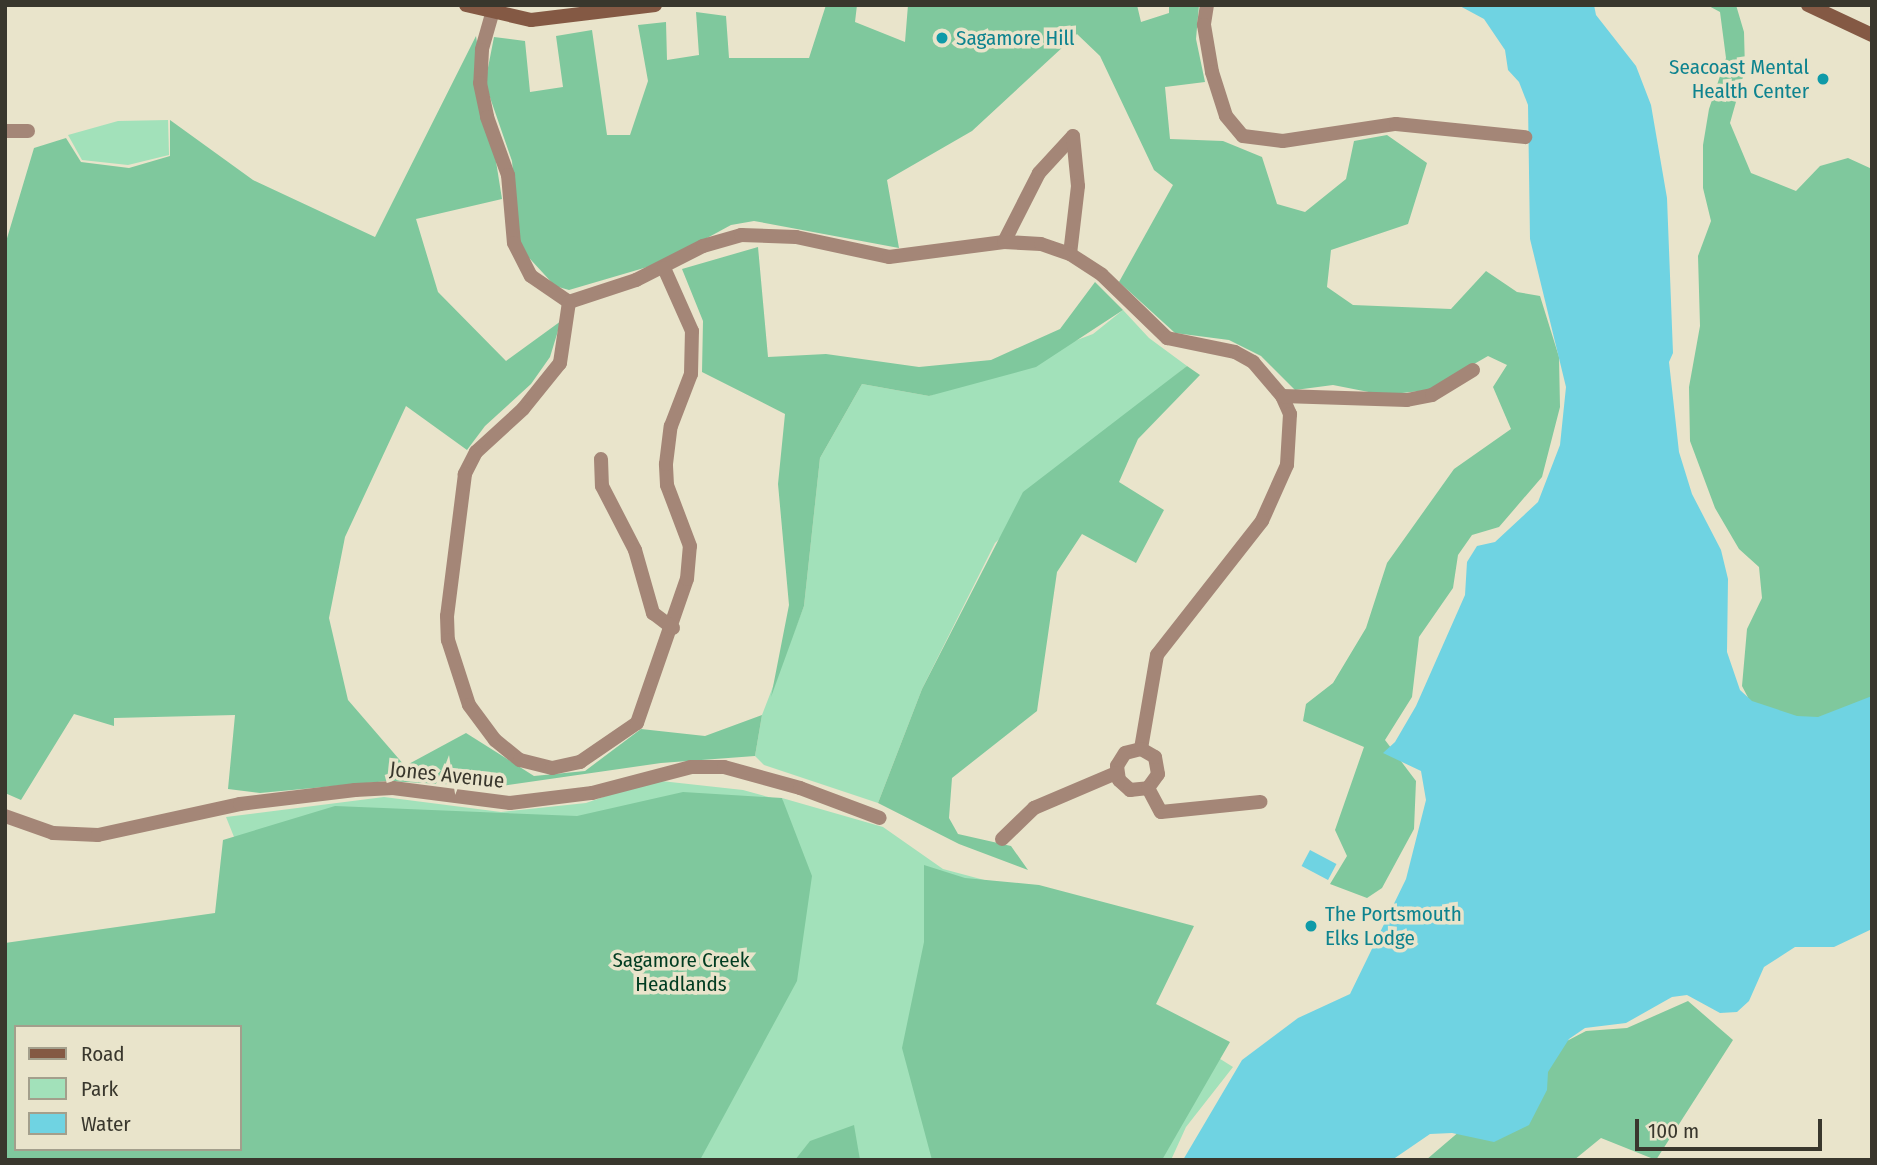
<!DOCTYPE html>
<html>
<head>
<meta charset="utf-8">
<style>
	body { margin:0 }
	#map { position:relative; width:1877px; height:1165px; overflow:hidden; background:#e9e4cb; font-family:"Fira Sans Condensed",sans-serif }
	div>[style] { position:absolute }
	.green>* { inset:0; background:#a2e1ba }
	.forest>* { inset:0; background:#7fc89d }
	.water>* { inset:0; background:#6fd3e2; transform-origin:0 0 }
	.street>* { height:14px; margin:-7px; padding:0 7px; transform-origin:7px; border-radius:7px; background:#a48677 }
	.secondary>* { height:14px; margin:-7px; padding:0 7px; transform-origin:7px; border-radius:7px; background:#845944 }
	.dots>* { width:19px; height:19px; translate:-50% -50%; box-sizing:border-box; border:4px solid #e9e4cb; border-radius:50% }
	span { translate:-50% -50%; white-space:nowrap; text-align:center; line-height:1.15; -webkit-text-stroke:7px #e9e4cb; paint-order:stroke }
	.culture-label { font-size:21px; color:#0d838f }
	.left { translate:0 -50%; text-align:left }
	.right { translate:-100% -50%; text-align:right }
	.street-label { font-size:21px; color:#39372d }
	.park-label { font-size:21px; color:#003c21 }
	.frame { position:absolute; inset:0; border:7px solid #39372d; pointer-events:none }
	.legend { position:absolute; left:14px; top:1025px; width:228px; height:126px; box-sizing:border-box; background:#e9e4cb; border:2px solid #a39f8c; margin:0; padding:9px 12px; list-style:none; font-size:21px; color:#39372d }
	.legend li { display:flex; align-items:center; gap:14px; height:35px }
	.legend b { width:35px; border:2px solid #a39f8c }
	.scale { position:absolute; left:1635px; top:1119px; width:187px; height:32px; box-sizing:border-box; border:4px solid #39372d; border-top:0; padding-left:9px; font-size:21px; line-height:24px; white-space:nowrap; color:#39372d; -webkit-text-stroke:5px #e9e4cb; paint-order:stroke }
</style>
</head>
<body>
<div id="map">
	<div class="green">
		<div style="clip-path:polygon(168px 120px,169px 155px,128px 165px,82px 160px,68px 135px,118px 121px)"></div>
		<div style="clip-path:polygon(1123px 310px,1149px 338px,1187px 366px,1138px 406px,995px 543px,922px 689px,878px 803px,764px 765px,755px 756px,762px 715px,804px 606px,820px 458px,862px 384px,929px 396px,1093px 334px)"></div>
		<div style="clip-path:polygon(652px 780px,743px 790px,783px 801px,782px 798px,883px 827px,943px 869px,1179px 932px,1144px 1011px,1233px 1067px,1186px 1127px,1171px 1160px,124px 1160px,240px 1149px,299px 999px,226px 817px,384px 797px,501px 812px,586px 803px)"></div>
	</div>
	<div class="forest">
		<div style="clip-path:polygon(826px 5px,857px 5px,855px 22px,905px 42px,908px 5px,1137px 5px,1141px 22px,1169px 13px,1169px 5px,1199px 5px,1196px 39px,1205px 82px,1165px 87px,1170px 139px,1223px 141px,1262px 157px,1277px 204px,1305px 212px,1346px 179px,1354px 141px,1387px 135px,1427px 163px,1408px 224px,1331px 250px,1327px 287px,1353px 305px,1451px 309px,1486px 271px,1517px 292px,1540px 296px,1559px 357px,1560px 407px,1542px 477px,1499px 527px,1472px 535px,1458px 555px,1453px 588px,1419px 637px,1412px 697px,1385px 740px,1416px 781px,1414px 829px,1382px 888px,1367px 898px,1330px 884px,1347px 856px,1335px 830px,1364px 747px,1303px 721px,1306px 704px,1333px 683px,1366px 628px,1387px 563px,1454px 469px,1511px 429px,1493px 387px,1507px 365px,1488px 356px,1429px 390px,1384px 395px,1333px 385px,1295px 390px,1261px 356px,1229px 340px,1175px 333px,1119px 282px,1173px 185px,1154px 170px,1100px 56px,1077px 34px,972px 131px,887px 180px,899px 248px,754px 221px,731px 225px,661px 263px,569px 290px,555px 286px,520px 248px,512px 161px,485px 83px,494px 37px,525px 41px,530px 92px,563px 87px,556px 36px,592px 30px,607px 135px,630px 135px,648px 81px,638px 25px,666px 22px,667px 60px,699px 55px,696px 12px,726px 16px,729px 58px,809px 58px)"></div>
		<div style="clip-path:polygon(1707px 5px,1736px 5px,1744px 32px,1745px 70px,1730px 123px,1751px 173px,1796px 191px,1820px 166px,1848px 158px,1872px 169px,1872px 699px,1830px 723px,1755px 711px,1742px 686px,1747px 629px,1762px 598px,1759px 567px,1739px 549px,1715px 508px,1690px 441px,1689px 387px,1700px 326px,1698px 256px,1711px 221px,1703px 188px,1703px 145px,1709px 109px,1726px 58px,1720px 12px)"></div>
		<div style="clip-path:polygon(476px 36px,502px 199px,416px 219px,438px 292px,506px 361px,561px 321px,550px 357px,531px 384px,485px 426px,467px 450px,406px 406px,345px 537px,329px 618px,348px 700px,405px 766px,466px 733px,534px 776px,585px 771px,641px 729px,705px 736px,762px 715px,755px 756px,661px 763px,495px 787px,388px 781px,260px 793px,228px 789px,235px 715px,114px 718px,114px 726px,74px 714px,21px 800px,5px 793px,5px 245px,34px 148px,66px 138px,81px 162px,129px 168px,170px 156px,170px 120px,253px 180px,375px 237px)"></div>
		<div style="clip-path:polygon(758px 247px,768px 357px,826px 354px,919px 367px,991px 360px,1060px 329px,1095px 282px,1123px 310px,1036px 367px,929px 396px,862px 384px,820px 458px,804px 606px,771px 697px,789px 605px,778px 484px,785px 414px,702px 372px,703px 321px,682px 269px)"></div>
		<div style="clip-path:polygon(1187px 366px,1200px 375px,1138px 439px,1119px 482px,1164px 510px,1136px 563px,1082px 534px,1057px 572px,1037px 711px,952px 778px,949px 818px,958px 834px,1011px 846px,1028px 870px,959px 844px,878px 803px,922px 689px,1023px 492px)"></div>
		<div style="clip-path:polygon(evenodd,683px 792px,782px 798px,812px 876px,797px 981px,700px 1160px,5px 1160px,5px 943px,215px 913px,223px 840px,335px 806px,577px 816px,683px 792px,16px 1027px,240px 1027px,240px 1149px,16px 1149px,16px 1027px)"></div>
		<div style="clip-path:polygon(924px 865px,965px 878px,1039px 885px,1194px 926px,1156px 1004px,1230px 1042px,1162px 1160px,932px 1160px,902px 1048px,924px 942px)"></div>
		<div style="clip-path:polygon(1688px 1001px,1733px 1040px,1656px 1160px,1601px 1138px,1574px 1160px,1426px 1160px,1563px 1043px,1586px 1031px,1627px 1028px)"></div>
		<div style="clip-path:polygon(854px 1125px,860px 1160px,795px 1160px,810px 1141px)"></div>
	</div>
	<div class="water">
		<div style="clip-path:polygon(1458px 5px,1594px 5px,1596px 15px,1636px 66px,1651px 105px,1667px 198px,1673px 353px,1669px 362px,1679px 452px,1692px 494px,1721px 550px,1728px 579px,1727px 652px,1740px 690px,1752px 701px,1797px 716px,1818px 717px,1872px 696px,1872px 929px,1834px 947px,1795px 947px,1764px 967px,1749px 1001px,1737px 1012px,1720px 1013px,1687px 995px,1672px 997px,1626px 1023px,1585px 1028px,1569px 1039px,1548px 1072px,1547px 1090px,1529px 1125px,1494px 1142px,1452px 1133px,1430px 1134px,1392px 1160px,1183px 1160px,1242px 1060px,1298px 1018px,1350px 994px,1406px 879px,1426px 800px,1421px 771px,1383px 753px,1395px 742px,1416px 706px,1465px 595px,1467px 562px,1477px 546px,1495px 542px,1538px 502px,1560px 445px,1566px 387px,1530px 239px,1528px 105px,1519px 82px,1508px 70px,1505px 50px,1484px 19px)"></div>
		<div style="left:1310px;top:850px;width:30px;height:18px;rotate:28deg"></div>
	</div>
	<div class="street">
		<div style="left:1207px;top:5px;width:20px;rotate:99deg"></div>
		<div style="left:1204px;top:25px;width:48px;rotate:80.3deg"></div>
		<div style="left:1212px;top:72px;width:46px;rotate:72.3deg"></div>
		<div style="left:1226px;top:116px;width:26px;rotate:50deg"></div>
		<div style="left:1243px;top:136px;width:40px;rotate:7.1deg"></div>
		<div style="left:1283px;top:141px;width:114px;rotate:-8.6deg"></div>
		<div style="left:1396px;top:124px;width:130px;rotate:5.8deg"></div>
		<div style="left:492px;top:14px;width:37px;rotate:106deg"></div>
		<div style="left:482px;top:50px;width:33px;rotate:93deg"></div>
		<div style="left:480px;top:83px;width:35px;rotate:78deg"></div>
		<div style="left:487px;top:117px;width:62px;rotate:70.1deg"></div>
		<div style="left:508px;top:175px;width:68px;rotate:85deg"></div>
		<div style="left:514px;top:243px;width:37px;rotate:63deg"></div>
		<div style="left:531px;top:276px;width:46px;rotate:34.4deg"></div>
		<div style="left:569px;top:302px;width:71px;rotate:-18.2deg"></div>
		<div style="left:636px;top:280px;width:75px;rotate:-26.9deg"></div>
		<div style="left:703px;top:246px;width:40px;rotate:-16deg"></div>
		<div style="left:741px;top:235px;width:55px;rotate:2.1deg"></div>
		<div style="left:796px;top:237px;width:95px;rotate:12.1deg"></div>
		<div style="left:889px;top:257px;width:116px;rotate:-7.4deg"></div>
		<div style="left:1004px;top:242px;width:77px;rotate:-63.1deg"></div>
		<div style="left:1039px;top:173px;width:50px;rotate:-47.4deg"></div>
		<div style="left:1073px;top:136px;width:50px;rotate:84.3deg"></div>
		<div style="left:1078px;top:186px;width:68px;rotate:96.7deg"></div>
		<div style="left:5px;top:131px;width:23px"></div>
		<div style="left:1004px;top:242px;width:37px;rotate:3deg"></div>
		<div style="left:1041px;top:244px;width:31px;rotate:19deg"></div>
		<div style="left:1070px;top:254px;width:38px;rotate:33deg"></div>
		<div style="left:1102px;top:275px;width:91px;rotate:44.1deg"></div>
		<div style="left:1167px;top:338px;width:69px;rotate:11.6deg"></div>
		<div style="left:1235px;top:352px;width:21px;rotate:29deg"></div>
		<div style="left:1253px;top:362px;width:45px;rotate:49.5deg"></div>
		<div style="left:1282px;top:396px;width:20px;rotate:66deg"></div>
		<div style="left:1290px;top:414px;width:51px;rotate:93.4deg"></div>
		<div style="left:1287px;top:465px;width:61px;rotate:114.1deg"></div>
		<div style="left:1262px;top:521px;width:170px;rotate:128.1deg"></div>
		<div style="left:1157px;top:655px;width:95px;rotate:99.7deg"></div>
		<div style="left:1141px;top:749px;width:16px;rotate:166deg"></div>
		<div style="left:1125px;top:753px;width:15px;rotate:122deg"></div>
		<div style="left:1117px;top:766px;width:14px;rotate:82deg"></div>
		<div style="left:1119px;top:780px;width:15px;rotate:42deg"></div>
		<div style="left:1130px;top:790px;width:18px;rotate:-6deg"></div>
		<div style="left:1148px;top:788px;width:17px;rotate:-54deg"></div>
		<div style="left:1158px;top:774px;width:17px;rotate:-100deg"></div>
		<div style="left:1155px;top:757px;width:16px;rotate:-150deg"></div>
		<div style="left:569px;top:302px;width:62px;rotate:98.4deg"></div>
		<div style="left:560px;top:363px;width:59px;rotate:128.8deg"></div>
		<div style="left:523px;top:409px;width:64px;rotate:137.5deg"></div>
		<div style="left:476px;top:452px;width:25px;rotate:117deg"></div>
		<div style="left:465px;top:474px;width:143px;rotate:97.2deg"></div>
		<div style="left:447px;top:616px;width:24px;rotate:88deg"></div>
		<div style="left:448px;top:640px;width:68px;rotate:72.1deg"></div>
		<div style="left:469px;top:705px;width:44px;rotate:53.4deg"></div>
		<div style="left:495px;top:740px;width:32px;rotate:39deg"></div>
		<div style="left:520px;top:760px;width:33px;rotate:14deg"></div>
		<div style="left:552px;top:768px;width:29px;rotate:-12deg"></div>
		<div style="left:580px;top:762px;width:69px;rotate:-34.4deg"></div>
		<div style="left:637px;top:723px;width:152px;rotate:-70.9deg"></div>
		<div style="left:687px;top:579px;width:33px;rotate:-85deg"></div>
		<div style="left:690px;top:546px;width:65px;rotate:-110.7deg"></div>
		<div style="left:667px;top:485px;width:21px;rotate:-93deg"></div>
		<div style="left:666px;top:464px;width:38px;rotate:-83deg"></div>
		<div style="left:671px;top:426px;width:56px;rotate:-69deg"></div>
		<div style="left:691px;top:374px;width:43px;rotate:-88.7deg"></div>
		<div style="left:692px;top:331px;width:69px;rotate:-114deg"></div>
		<div style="left:1282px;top:396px;width:125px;rotate:1.8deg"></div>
		<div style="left:1407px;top:400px;width:25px;rotate:-11deg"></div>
		<div style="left:1432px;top:395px;width:48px;rotate:-31.4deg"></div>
		<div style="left:601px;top:459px;width:27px;rotate:88deg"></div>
		<div style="left:602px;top:486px;width:72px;rotate:62.7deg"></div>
		<div style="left:635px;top:550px;width:66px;rotate:74.1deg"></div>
		<div style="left:653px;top:613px;width:25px;rotate:37deg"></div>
		<div style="left:1148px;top:788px;width:27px;rotate:62deg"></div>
		<div style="left:1161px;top:812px;width:100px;rotate:-5.8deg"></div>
		<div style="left:5px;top:816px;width:51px;rotate:19.5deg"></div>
		<div style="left:53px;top:833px;width:45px;rotate:2.5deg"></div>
		<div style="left:98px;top:835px;width:145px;rotate:-12.3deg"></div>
		<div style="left:240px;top:804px;width:116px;rotate:-6.9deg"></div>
		<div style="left:355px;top:790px;width:38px;rotate:-3deg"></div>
		<div style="left:393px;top:788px;width:118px;rotate:7.3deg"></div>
		<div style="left:510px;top:803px;width:83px;rotate:-7deg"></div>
		<div style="left:592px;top:793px;width:102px;rotate:-14.7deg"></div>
		<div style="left:691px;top:767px;width:33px"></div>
		<div style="left:724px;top:767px;width:79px;rotate:15.4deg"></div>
		<div style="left:800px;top:788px;width:85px;rotate:20.6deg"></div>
		<div style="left:1002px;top:839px;width:45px;rotate:-44.1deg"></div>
		<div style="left:1034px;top:808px;width:89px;rotate:-23.1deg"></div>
	</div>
	<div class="secondary">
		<div style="left:466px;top:5px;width:67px;rotate:13deg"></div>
		<div style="left:531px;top:20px;width:125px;rotate:-6.9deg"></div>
		<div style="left:1808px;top:5px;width:71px;rotate:25.1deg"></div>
	</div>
	<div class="dots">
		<div style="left:942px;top:38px;background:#0f9aa8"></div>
		<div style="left:1823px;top:79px;background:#0f9aa8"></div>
		<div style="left:1311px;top:926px;background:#0f9aa8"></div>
	</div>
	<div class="culture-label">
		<span class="left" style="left:956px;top:38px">Sagamore Hill</span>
		<span class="right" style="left:1809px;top:79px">Seacoast Mental<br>Health Center</span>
		<span class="left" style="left:1325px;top:926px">The Portsmouth<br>Elks Lodge</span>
	</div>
	<div class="street-label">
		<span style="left:447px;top:775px;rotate:6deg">Jones Avenue</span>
	</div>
	<div class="park-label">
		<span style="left:681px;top:972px">Sagamore Creek<br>Headlands</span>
	</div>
	<div class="frame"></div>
	<ul class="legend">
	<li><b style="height:9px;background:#845944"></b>Road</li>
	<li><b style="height:19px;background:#a2e1ba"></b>Park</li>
	<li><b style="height:19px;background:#6fd3e2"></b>Water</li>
	</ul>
	<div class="scale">100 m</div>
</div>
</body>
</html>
